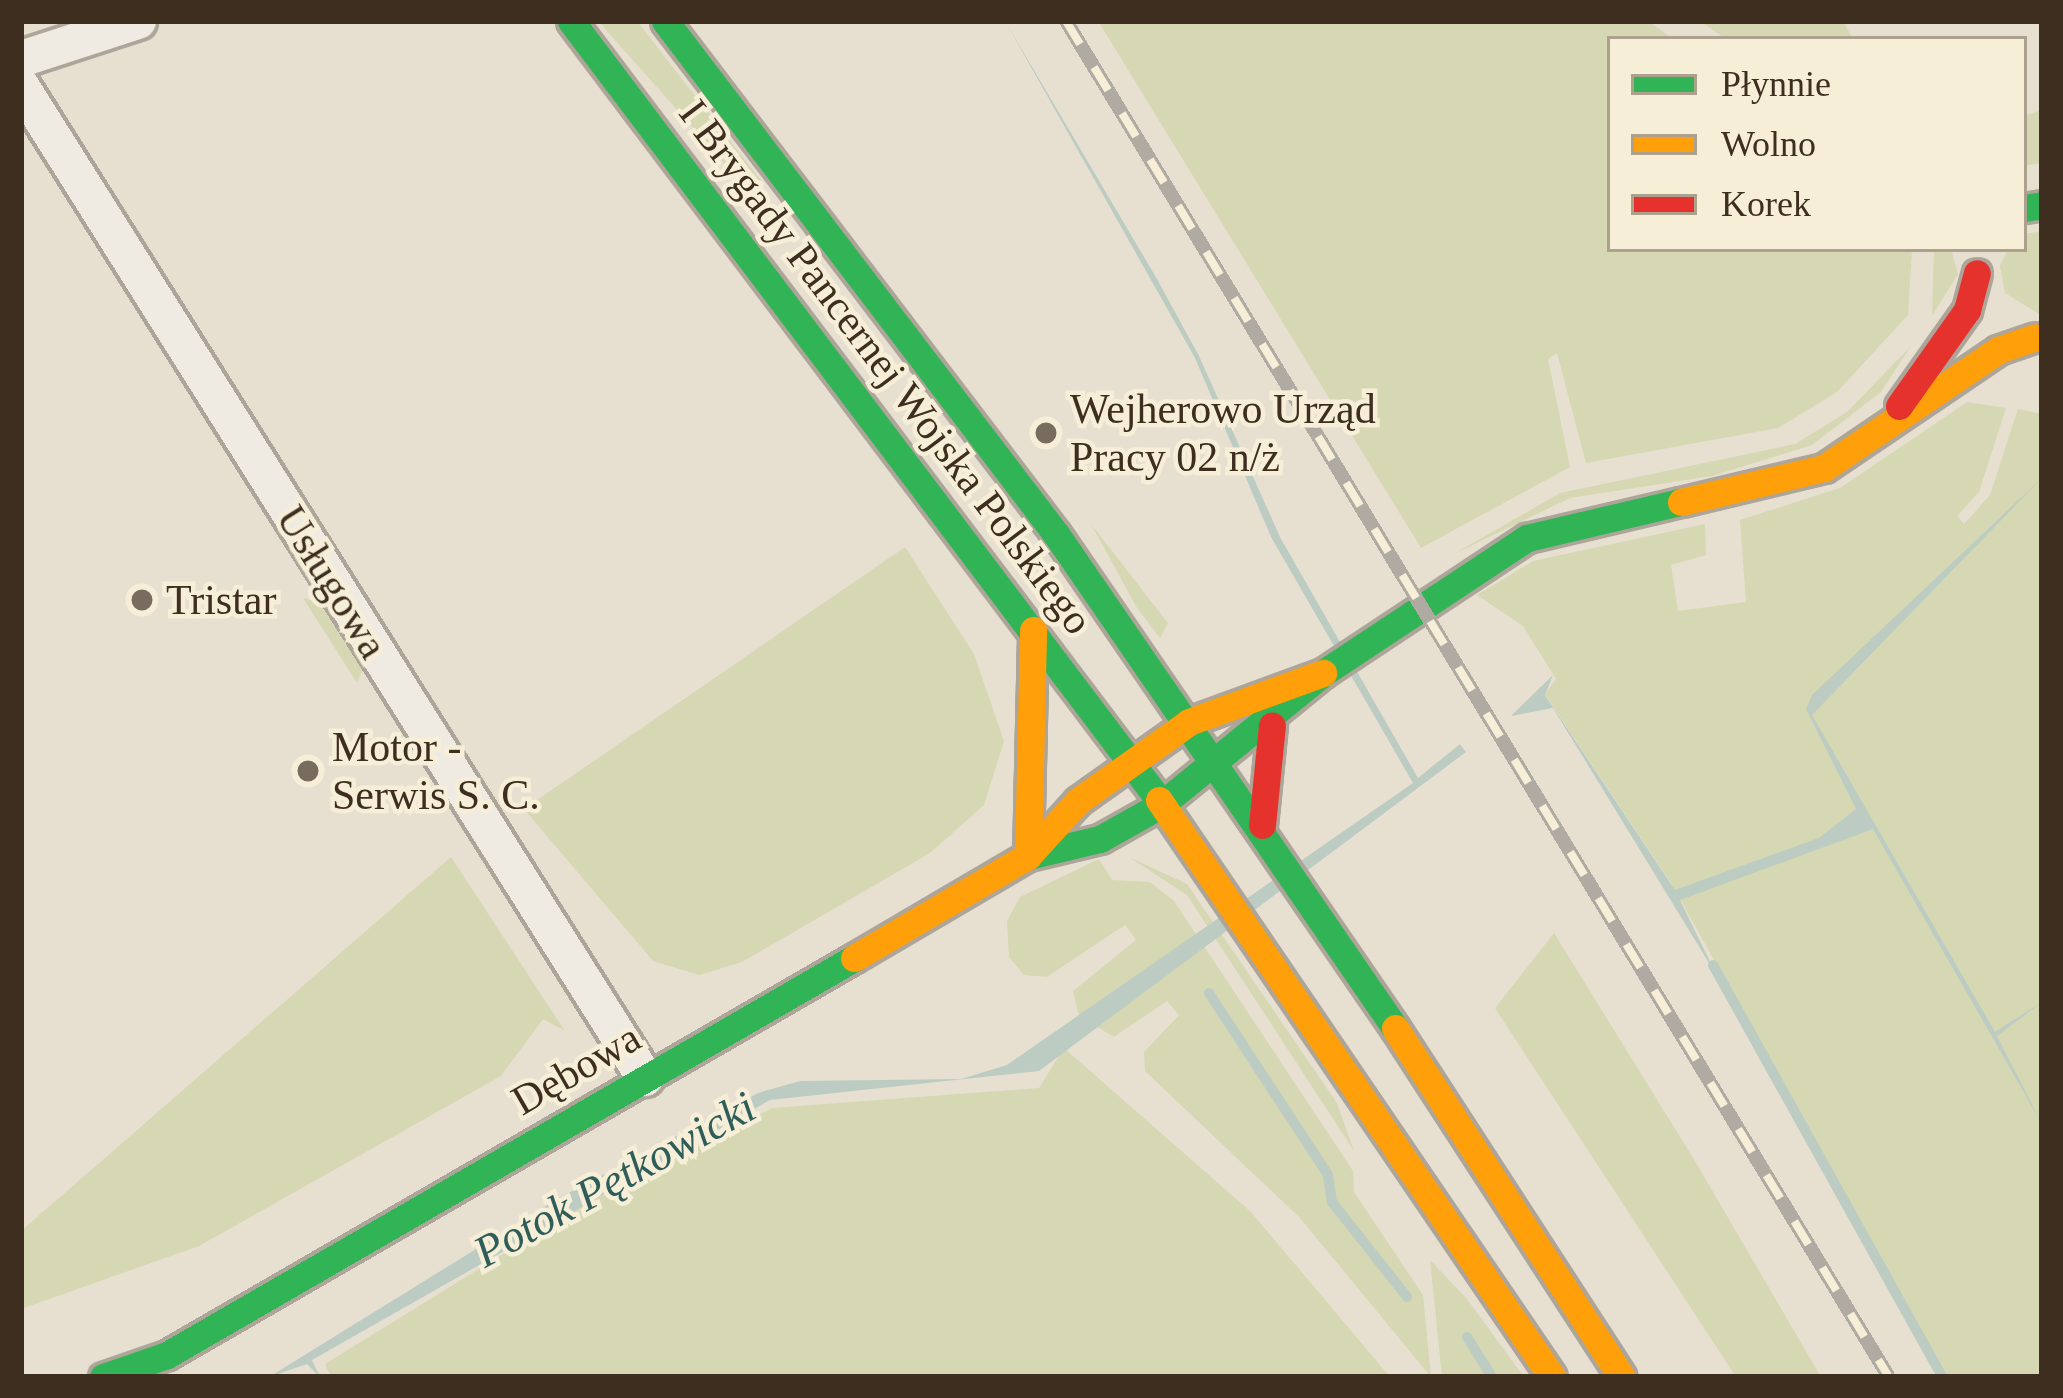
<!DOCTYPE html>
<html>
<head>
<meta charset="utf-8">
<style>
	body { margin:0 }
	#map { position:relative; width:2063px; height:1398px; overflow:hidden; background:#e7e0d1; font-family:Georgia,serif }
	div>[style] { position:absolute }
	.green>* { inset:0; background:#d6d7b3 }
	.water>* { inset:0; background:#bcccc2 }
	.stream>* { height:10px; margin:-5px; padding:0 5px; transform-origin:5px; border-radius:5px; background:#bcccc2 }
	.roads { filter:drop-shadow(3px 0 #ada599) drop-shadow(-3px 0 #ada599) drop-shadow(0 3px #ada599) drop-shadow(0 -3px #ada599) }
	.street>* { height:36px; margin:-18px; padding:0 18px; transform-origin:18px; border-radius:18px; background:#efebe3 }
	.fast>* { height:27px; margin:-13.5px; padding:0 13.5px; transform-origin:13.5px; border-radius:13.5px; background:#30b455 }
	.slow>* { height:27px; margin:-13.5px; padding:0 13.5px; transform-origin:13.5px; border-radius:13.5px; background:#ff9f0a }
	.jam>* { height:27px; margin:-13.5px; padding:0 13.5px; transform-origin:13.5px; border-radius:13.5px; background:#e5322d }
	.rail>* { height:14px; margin-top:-7px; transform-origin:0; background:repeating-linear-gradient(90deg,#f7eed8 0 27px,#afaaa2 0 54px); box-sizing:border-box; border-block:3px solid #afaaa2 }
	.dots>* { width:33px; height:33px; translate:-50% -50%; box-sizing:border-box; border:6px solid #f7eed8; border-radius:50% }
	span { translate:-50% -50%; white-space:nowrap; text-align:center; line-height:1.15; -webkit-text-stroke:9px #f7eed8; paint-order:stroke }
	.street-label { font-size:42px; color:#3d2e20 }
	.poi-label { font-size:42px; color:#3d2e20 }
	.left { translate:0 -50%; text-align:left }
	.water-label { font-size:45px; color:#2f5d5a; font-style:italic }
	.frame { position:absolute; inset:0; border:24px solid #3d2e20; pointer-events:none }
	.legend { position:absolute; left:1607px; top:36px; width:420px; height:216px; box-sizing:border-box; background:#f7eed8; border:3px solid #ada18e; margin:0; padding:15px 21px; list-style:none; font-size:36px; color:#3d2e20 }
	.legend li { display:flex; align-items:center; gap:24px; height:60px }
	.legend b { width:60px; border:3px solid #ada18e }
</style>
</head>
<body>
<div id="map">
	<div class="green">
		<div style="clip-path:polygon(598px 21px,637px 21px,762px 182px,750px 192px)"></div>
		<div style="clip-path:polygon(1098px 21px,1648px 21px,1673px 39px,1610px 39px,1610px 249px,1912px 249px,1908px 315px,1837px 392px,1778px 428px,1586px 463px,1557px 353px,1548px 359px,1570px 467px,1421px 548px)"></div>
		<div style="clip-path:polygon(1700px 21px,1843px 21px,1853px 39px,1726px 39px)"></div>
		<div style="clip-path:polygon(2042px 110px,2042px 163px,2024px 166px,2024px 116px)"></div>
		<div style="clip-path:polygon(2042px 231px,2042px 314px,2039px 314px,2005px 293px,2000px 266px,2008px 249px,2024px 249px,2024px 234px)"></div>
		<div style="clip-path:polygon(1934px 249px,1951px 249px,1958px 274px,1932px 316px)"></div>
		<div style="clip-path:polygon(1911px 346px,1881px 392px,1812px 445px,1712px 476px,1570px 498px,1452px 555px,1560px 493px,1795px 444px,1847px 412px)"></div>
		<div style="clip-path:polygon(1967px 402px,2006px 408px,1979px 492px,1957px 516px,1964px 524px,1990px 495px,2018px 409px,2042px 414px,2042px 1377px,1947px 1377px,1671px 883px,1545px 694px,1556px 679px,1523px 626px,1477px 595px,1533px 561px,1705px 524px,1706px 555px,1671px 565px,1678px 611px,1746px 602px,1740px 520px,1840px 488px)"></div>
		<div style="clip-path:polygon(1091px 524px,1168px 623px,1160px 638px,1137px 608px)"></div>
		<div style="clip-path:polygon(905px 547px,974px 654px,1004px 741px,984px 805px,930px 853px,742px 962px,699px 975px,653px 961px,524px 809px)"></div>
		<div style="clip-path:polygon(303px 598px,326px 604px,364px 665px,357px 683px)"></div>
		<div style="clip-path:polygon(451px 857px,565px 1031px,543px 1019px,501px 1076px,199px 1246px,21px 1309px,21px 1231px)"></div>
		<div style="clip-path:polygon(1129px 857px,1187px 884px,1337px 1103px,1354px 1151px,1187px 895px)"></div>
		<div style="clip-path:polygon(1099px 859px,1112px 880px,1150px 882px,1174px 901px,1353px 1171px,1354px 1192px,1423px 1295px,1431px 1377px,1300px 1218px,1145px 1071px,1144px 1052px,1179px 1015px,1167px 1001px,1114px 1037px,1079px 1016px,1073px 991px,1136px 940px,1125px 925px,1047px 977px,1024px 975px,1009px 957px,1007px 921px,1020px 897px)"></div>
		<div style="clip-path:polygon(1554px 933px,1695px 1161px,1821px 1377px,1736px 1377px,1495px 1008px)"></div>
		<div style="clip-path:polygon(1064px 1048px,1251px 1212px,1390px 1377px,331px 1377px,325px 1364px,571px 1212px,772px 1108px,1039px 1088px)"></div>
		<div style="clip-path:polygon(1430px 1260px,1467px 1299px,1524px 1377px,1442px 1377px)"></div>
	</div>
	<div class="water">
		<div style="clip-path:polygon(1005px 21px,1157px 279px,1199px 356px,1281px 539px,1418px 778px,1460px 744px,1466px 752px,1039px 1071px,770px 1100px,312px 1360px,320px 1377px,307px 1364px,269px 1377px,557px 1199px,758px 1093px,800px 1081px,961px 1079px,1007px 1065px,1413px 783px,1271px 537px,1195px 358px)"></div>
		<div style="clip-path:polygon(2042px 478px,1812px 715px,1995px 1032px,2042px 1002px,1997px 1036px,2042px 1124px,1873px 829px,1680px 900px,1717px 976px,1553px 708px,1511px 716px,1553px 675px,1545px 695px,1675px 890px,1819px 838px,1856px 809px,1806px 709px,1812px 695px)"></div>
	</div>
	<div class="stream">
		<div style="left:1713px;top:965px;width:471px;rotate:60.9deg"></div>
		<div style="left:1209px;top:993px;width:217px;rotate:56.8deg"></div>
		<div style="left:1328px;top:1175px;width:27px;rotate:82deg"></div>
		<div style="left:1332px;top:1202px;width:121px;rotate:51.7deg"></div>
		<div style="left:1467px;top:1337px;width:47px;rotate:58deg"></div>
	</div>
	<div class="roads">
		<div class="street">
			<div style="left:21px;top:59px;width:123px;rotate:-18deg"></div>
			<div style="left:21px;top:86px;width:1172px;rotate:57.83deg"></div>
		</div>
		<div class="fast">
			<div style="left:571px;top:21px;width:976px;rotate:52.95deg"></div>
			<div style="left:665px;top:21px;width:645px;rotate:52.69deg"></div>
			<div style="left:1056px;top:534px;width:599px;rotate:55.54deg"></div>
			<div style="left:2024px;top:208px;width:18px;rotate:-9deg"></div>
			<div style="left:1028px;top:856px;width:74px;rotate:-13.3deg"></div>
			<div style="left:1100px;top:839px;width:71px;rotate:-29.4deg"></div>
			<div style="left:1162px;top:804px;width:208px;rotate:-39.1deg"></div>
			<div style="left:1323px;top:673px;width:245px;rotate:-33.5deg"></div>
			<div style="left:1527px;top:538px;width:158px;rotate:-13.2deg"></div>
			<div style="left:103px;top:1377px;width:68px;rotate:-19deg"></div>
			<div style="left:167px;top:1355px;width:793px;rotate:-30.02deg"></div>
		</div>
		<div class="slow">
			<div style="left:1681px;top:502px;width:147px;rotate:-13.4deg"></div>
			<div style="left:1824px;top:468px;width:210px;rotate:-34.1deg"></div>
			<div style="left:1998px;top:350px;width:39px;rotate:-19deg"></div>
			<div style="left:1159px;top:800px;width:698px;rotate:55.74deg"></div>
			<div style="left:1028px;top:856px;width:226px;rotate:-88.7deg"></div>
			<div style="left:854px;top:958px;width:202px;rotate:-30.4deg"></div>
			<div style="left:1028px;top:856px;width:74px;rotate:-47.7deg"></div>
			<div style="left:1078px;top:801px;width:136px;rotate:-35.4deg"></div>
			<div style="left:1189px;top:722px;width:143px;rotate:-20.1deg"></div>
			<div style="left:1395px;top:1028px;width:416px;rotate:57deg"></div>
		</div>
		<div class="jam">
			<div style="left:1899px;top:406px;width:118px;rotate:-54.7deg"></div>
			<div style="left:1967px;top:310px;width:38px;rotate:-75deg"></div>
			<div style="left:1262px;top:825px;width:100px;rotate:-84.3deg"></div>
		</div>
	</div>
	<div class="rail">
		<div style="left:1066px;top:21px;width:1586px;rotate:58.75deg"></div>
	</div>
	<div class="dots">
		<div style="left:1046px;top:433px;background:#786c5e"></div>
		<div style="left:142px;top:600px;background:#786c5e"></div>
		<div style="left:308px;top:771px;background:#786c5e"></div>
	</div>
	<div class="street-label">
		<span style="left:886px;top:367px;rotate:53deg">I Brygady Pancernej Wojska Polskiego</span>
		<span style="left:332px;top:582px;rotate:58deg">Usługowa</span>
		<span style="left:576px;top:1069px;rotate:-30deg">Dębowa</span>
	</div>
	<div class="poi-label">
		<span class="left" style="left:1070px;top:433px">Wejherowo Urząd<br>Pracy 02 n/ż</span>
		<span class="left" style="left:166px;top:600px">Tristar</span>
		<span class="left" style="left:332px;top:771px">Motor -<br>Serwis S. C.</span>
	</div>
	<div class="water-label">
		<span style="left:615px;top:1180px;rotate:-29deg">Potok Pętkowicki</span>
	</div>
	<div class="frame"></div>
	<ul class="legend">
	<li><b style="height:15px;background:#30b455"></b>Płynnie</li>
	<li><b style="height:15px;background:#ff9f0a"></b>Wolno</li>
	<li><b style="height:15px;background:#e5322d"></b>Korek</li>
	</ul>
</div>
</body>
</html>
